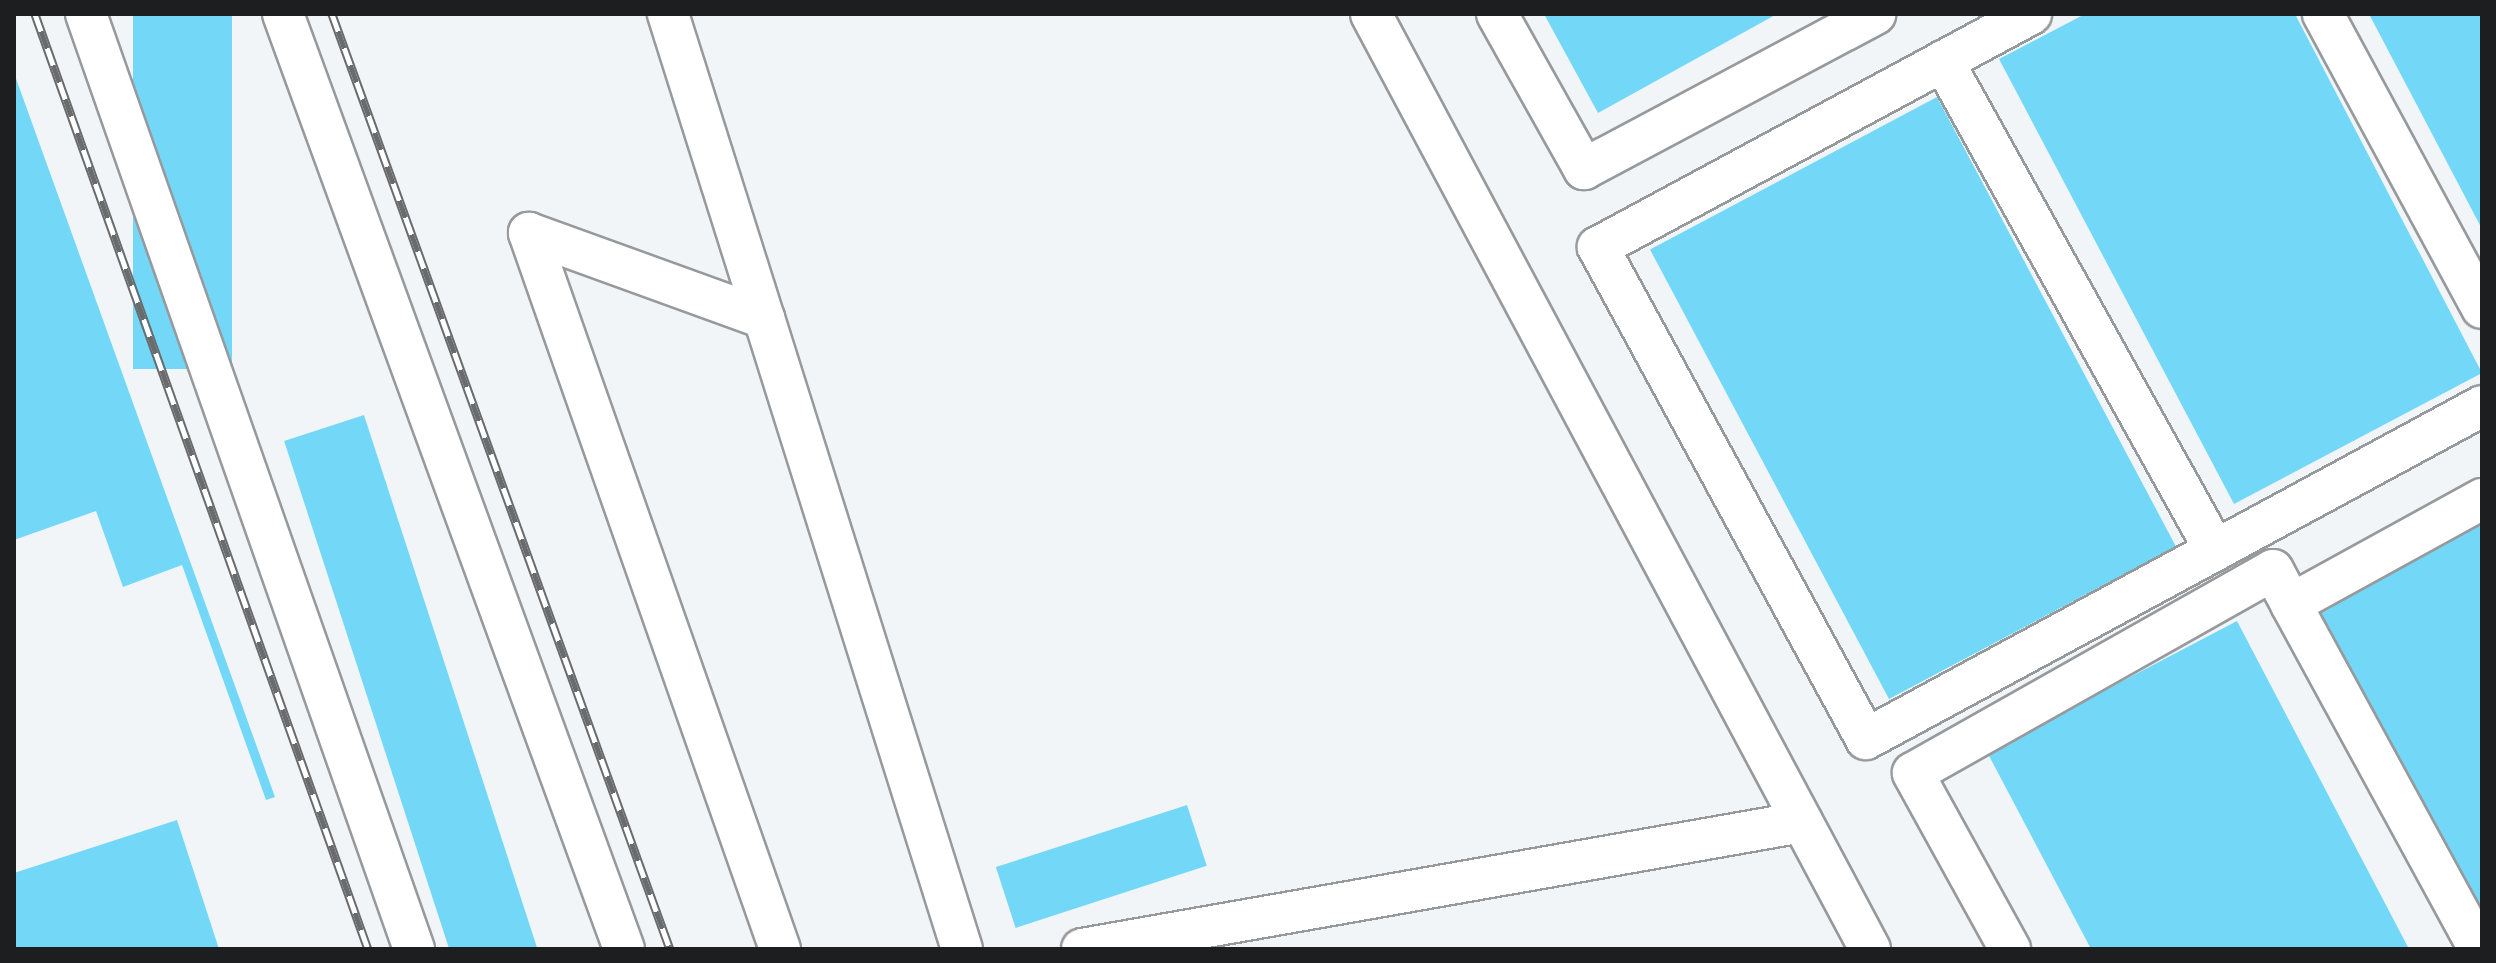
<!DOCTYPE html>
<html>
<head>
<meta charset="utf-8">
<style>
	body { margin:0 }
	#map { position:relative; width:2496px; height:963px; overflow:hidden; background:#f2f5f8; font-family:Signika,sans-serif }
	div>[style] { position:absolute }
	.building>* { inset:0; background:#73d8f7; transform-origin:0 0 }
	.roads { filter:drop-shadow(2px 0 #979a9d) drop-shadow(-2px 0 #979a9d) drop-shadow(0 2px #979a9d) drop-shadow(0 -2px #979a9d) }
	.minor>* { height:40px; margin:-20px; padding:0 20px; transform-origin:20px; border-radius:20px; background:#fff }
	.rail>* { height:9px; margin-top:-4.5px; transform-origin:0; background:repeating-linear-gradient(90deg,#fff 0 18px,#696b6d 0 36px); box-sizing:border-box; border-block:2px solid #696b6d }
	span { translate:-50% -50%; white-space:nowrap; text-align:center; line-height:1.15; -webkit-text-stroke:8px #fff; paint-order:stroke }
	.frame { position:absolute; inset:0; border:16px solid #1d1e1f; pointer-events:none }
</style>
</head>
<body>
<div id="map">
	<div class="building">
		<div style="left:133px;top:14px;width:99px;height:355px"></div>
		<div style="clip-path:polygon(1544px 14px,1777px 14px,1598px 113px)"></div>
		<div style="clip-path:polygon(2085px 14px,2295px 14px,2482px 373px,2234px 504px,1999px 59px)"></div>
		<div style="clip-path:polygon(2369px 14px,2482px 14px,2482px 229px)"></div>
		<div style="clip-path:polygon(14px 73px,275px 797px,266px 800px,182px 565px,123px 587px,96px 511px,14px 540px)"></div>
		<div style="left:1937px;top:97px;width:509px;height:325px;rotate:62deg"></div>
		<div style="left:364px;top:415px;width:563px;height:84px;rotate:72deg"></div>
		<div style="clip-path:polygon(2482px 521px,2482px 930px,2313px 610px)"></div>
		<div style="clip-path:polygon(2237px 621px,2409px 949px,2091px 949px,1987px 752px)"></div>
		<div style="left:1187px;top:805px;width:64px;height:201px;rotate:72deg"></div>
		<div style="clip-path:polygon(177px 820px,219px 949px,14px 949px,14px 873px)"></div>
	</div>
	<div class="roads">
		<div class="minor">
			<div style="left:86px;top:14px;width:991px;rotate:70.67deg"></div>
			<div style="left:283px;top:14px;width:995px;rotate:69.96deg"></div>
			<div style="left:668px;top:14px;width:319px;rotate:72.5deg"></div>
			<div style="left:1371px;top:14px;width:1060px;rotate:61.91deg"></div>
			<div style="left:1497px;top:14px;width:178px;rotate:60.7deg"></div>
			<div style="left:1584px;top:169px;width:330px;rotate:-28deg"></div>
			<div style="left:2031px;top:14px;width:492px;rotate:151.7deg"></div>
			<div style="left:1598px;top:247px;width:560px;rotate:61.42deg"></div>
			<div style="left:1866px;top:739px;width:700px;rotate:-28.39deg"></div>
			<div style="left:2323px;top:14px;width:334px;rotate:61.6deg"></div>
			<div style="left:1943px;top:61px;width:560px;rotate:60.92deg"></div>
			<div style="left:780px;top:949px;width:759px;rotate:-109.32deg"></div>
			<div style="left:529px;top:233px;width:250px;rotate:19.9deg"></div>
			<div style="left:764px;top:318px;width:661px;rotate:72.58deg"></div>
			<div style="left:1082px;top:949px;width:731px;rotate:-10deg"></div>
			<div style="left:2010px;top:949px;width:201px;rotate:-118.9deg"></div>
			<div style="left:1913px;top:773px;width:413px;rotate:-29.4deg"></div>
			<div style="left:2273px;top:570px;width:38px;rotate:62deg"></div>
			<div style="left:2479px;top:949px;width:393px;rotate:-118.6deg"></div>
			<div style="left:2291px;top:604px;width:218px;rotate:-28.8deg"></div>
		</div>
	</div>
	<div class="rail">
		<div style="left:35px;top:14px;width:993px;rotate:70.4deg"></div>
		<div style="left:332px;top:14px;width:994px;rotate:70.13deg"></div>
	</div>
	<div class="frame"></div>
</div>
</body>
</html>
